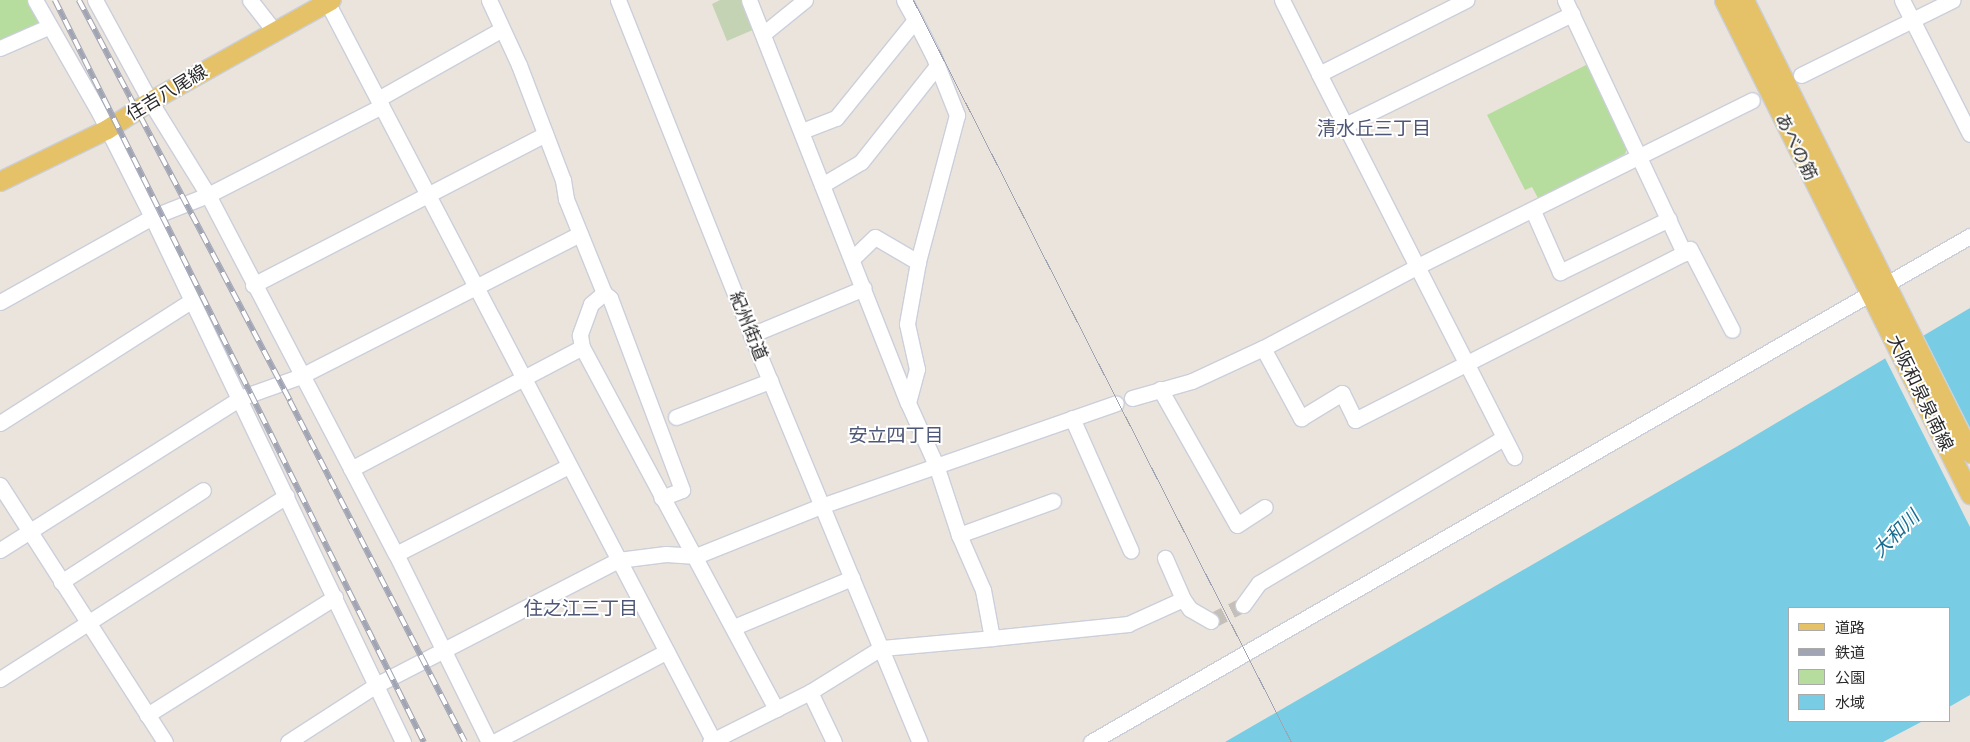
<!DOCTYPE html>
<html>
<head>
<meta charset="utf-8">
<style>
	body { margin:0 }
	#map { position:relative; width:1970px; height:742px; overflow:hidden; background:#ebe4dd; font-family:"DM Sans","Noto Sans JP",sans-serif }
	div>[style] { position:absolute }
	.green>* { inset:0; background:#b6dd9d }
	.cemetery>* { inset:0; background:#c5d3b5 }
	.water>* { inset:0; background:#78cde5 }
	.pier>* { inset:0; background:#ebe4dd }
	.minor-tunnel>* { height:15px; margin-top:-7.5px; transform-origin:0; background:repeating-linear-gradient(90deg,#c4bfb9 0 15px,transparent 0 23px) }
	.roads { filter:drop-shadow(1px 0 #cbcfda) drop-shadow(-1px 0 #cbcfda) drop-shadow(0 1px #cbcfda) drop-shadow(0 -1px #cbcfda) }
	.minor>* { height:15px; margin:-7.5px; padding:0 7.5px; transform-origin:7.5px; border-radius:7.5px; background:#fff }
	.major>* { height:19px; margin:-9.5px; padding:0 9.5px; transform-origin:9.5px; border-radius:9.5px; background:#e5c267 }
	.tram>* { height:1px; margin:-0.5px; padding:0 0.5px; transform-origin:0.5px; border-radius:0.5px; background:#a0a4b3 }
	.rail>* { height:5.5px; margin-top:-2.75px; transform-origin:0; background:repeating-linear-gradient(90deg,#fff 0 11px,#a0a4b3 0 22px); box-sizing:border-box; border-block:1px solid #a0a4b3 }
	span { translate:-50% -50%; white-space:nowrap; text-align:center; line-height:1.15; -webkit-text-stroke:4px #fff; paint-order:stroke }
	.street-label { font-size:18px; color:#2a2a2a }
	.neighbourhood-label { font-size:19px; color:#4e5777 }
	.water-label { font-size:19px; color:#186c90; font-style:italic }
	.legend { position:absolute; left:1788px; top:607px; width:162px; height:115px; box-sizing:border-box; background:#fff; border:1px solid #aaa; margin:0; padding:6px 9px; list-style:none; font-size:15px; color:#2a2a2a }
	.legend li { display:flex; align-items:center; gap:10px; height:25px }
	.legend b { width:25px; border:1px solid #aaa }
</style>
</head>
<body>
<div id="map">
	<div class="green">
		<div style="clip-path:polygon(0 0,29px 0,42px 26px,0 42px)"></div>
		<div style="clip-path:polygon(1590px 63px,1630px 141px,1625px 154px,1538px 198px,1532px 187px,1525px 190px,1487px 115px)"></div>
	</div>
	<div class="cemetery">
		<div style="clip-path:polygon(720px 0,744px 0,755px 29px,727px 41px,712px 4px)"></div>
	</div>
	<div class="water">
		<div style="clip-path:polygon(1970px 308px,1970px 695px,1949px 707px,1949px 608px,1789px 608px,1789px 721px,1923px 721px,1883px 742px,1225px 742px,1736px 447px)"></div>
	</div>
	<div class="pier">
		<div style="clip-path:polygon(1922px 333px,1970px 428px,1970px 527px,1884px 356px)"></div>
	</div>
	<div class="minor-tunnel">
		<div style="left:1211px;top:621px;width:36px;rotate:-27deg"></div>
	</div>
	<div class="roads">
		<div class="minor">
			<div style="left:35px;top:0;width:131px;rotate:60.3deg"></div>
			<div style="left:100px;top:114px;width:115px;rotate:63.2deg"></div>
			<div style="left:152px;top:217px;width:582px;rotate:64.45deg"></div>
			<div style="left:95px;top:0;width:115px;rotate:61.4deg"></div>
			<div style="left:150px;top:101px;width:110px;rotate:58.3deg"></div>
			<div style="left:208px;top:195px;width:405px;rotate:62.4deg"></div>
			<div style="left:396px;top:554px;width:210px;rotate:63.7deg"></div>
			<div style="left:250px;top:0;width:39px;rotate:52deg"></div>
			<div style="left:326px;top:0;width:837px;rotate:62.39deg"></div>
			<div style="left:489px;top:0;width:72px;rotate:65.2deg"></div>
			<div style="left:519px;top:65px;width:123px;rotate:69.1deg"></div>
			<div style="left:563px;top:180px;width:19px;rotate:81deg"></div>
			<div style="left:566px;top:199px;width:101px;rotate:68deg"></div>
			<div style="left:604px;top:293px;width:17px;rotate:140deg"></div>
			<div style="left:591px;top:304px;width:33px;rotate:110deg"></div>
			<div style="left:580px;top:335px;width:12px;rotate:81deg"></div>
			<div style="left:582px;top:347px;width:411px;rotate:61.8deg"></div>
			<div style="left:618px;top:0;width:360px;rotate:68.3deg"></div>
			<div style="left:751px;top:335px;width:441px;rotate:67.5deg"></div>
			<div style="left:749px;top:0;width:433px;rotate:68.5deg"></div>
			<div style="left:908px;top:403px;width:68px;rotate:65.7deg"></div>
			<div style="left:936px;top:465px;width:74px;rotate:71.8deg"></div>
			<div style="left:959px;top:535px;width:60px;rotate:66.4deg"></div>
			<div style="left:983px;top:590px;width:49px;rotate:79.4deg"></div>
			<div style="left:992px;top:638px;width:137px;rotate:-5.9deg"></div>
			<div style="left:1128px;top:624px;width:60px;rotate:-24.4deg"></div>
			<div style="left:1183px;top:599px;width:45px;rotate:-113.7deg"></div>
			<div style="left:904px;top:0;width:23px;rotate:61deg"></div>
			<div style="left:1282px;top:0;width:83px;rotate:63.4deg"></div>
			<div style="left:1319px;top:74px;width:165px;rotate:-26.7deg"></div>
			<div style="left:1565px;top:0;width:280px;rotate:64.8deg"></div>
			<div style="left:1684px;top:253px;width:7px;rotate:-34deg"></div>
			<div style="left:1690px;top:249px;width:91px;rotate:62.6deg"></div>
			<div style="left:1902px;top:0;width:150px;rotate:63.1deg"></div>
			<div style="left:763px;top:34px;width:54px;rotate:-39deg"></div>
			<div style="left:0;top:48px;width:52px;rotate:-23.6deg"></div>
			<div style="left:1319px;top:74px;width:430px;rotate:63deg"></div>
			<div style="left:1801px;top:75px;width:169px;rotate:-26.3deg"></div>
			<div style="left:378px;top:99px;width:142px;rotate:-29.4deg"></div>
			<div style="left:1345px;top:125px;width:253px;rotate:-26.1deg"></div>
			<div style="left:802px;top:131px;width:36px;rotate:-21deg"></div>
			<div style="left:836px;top:118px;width:126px;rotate:-51.1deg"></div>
			<div style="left:915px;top:20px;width:39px;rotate:63deg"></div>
			<div style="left:933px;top:55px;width:65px;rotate:68.2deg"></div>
			<div style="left:957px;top:115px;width:152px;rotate:104.9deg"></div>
			<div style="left:918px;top:262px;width:63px;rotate:100.1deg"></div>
			<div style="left:907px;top:324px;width:46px;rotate:77.5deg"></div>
			<div style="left:917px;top:369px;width:35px;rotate:105deg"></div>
			<div style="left:822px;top:185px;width:45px;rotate:-30.5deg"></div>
			<div style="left:861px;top:162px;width:121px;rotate:-51.7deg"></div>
			<div style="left:1533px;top:211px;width:67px;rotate:66.1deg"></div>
			<div style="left:1560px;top:272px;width:121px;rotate:-25.9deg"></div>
			<div style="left:853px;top:258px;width:30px;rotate:-44deg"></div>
			<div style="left:875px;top:237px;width:50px;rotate:30.2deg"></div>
			<div style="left:253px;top:285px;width:329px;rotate:-27.3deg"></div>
			<div style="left:604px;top:293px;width:8px;rotate:40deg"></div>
			<div style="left:610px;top:298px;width:205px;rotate:69.4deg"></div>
			<div style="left:682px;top:490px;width:22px;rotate:159deg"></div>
			<div style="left:0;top:302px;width:174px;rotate:-29.2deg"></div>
			<div style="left:152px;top:217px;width:60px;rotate:-21.4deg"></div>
			<div style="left:208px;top:195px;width:195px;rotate:-27.1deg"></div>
			<div style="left:751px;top:335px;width:122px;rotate:-22.6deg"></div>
			<div style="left:1263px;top:348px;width:80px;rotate:61.5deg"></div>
			<div style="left:1301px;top:418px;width:48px;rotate:-31.4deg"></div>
			<div style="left:1342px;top:393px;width:30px;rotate:64deg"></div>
			<div style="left:1355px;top:420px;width:369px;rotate:-26.9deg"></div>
			<div style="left:1160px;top:389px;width:156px;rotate:60.5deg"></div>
			<div style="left:1237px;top:525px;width:33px;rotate:-33deg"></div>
			<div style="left:1132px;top:398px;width:62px;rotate:-15.8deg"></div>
			<div style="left:1192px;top:381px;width:78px;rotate:-24.9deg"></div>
			<div style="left:1263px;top:348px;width:173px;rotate:-27.9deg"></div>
			<div style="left:1416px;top:267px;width:375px;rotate:-26.4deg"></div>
			<div style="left:676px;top:417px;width:101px;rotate:-21deg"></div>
			<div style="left:1072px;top:418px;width:145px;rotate:66.1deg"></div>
			<div style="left:0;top:423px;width:227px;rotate:-32.6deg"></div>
			<div style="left:351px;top:469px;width:261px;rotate:-27.8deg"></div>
			<div style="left:0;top:485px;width:305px;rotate:57.3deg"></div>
			<div style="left:959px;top:535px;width:100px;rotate:-19.9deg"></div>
			<div style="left:0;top:550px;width:284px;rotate:-32.3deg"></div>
			<div style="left:240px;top:398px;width:65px;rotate:-19.8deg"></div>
			<div style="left:301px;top:376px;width:313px;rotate:-27deg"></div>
			<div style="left:396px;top:554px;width:194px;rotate:-27deg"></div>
			<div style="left:61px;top:582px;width:169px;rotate:-32.9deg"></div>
			<div style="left:1183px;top:599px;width:12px;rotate:55deg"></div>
			<div style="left:1190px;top:609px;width:24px;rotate:30deg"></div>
			<div style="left:1243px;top:605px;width:27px;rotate:-54deg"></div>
			<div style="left:1259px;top:583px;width:284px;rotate:-30.7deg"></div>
			<div style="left:734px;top:627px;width:128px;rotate:-22.6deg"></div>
			<div style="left:0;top:679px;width:340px;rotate:-32.6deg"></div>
			<div style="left:810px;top:692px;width:55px;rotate:64.4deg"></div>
			<div style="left:147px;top:715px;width:222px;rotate:-32.1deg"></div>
			<div style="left:288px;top:742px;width:105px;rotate:-32.9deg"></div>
			<div style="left:376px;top:685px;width:272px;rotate:-27.3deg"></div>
			<div style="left:618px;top:560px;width:48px;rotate:-7.1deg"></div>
			<div style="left:666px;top:554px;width:30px;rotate:4deg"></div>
			<div style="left:696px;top:556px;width:135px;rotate:-21.8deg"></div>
			<div style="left:821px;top:506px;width:312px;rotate:-19.2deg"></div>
			<div style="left:494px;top:742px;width:195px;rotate:-27.7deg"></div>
			<div style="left:710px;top:742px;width:112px;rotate:-26.6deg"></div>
			<div style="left:810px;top:692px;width:84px;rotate:-31.8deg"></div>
			<div style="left:881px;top:648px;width:111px;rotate:-5.1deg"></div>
			<div style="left:1091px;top:742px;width:1014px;rotate:-29.93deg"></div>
		</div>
		<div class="major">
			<div style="left:1724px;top:0;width:552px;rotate:63.53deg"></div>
			<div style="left:1744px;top:0;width:506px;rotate:63.49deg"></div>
			<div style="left:0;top:181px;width:119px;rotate:-25.9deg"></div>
			<div style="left:107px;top:129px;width:51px;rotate:-33.1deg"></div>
			<div style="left:150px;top:101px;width:207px;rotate:-29.2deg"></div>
		</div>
	</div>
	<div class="tram">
		<div style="left:913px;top:0;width:833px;rotate:63deg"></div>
	</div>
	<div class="rail">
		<div style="left:55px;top:0;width:829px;rotate:63.56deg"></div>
		<div style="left:79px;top:0;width:453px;rotate:62.2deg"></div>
		<div style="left:290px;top:401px;width:383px;rotate:62.8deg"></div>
	</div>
	<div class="street-label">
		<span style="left:167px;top:93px;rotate:-31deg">住吉八尾線</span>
		<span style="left:1796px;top:147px;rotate:64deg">あべの筋</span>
		<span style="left:748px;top:326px;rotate:68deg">紀州街道</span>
		<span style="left:1920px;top:393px;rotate:64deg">大阪和泉泉南線</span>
	</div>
	<div class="neighbourhood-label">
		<span style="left:1374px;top:129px">清水丘三丁目</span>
		<span style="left:896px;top:436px">安立四丁目</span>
		<span style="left:581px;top:609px">住之江三丁目</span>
	</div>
	<div class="water-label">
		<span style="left:1896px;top:534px;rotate:-45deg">大和川</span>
	</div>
	<ul class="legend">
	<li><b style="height:6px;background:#e5c267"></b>道路</li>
	<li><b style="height:6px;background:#a0a4b3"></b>鉄道</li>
	<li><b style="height:14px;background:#b6dd9d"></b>公園</li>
	<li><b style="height:14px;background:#78cde5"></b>水域</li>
	</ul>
</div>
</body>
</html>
